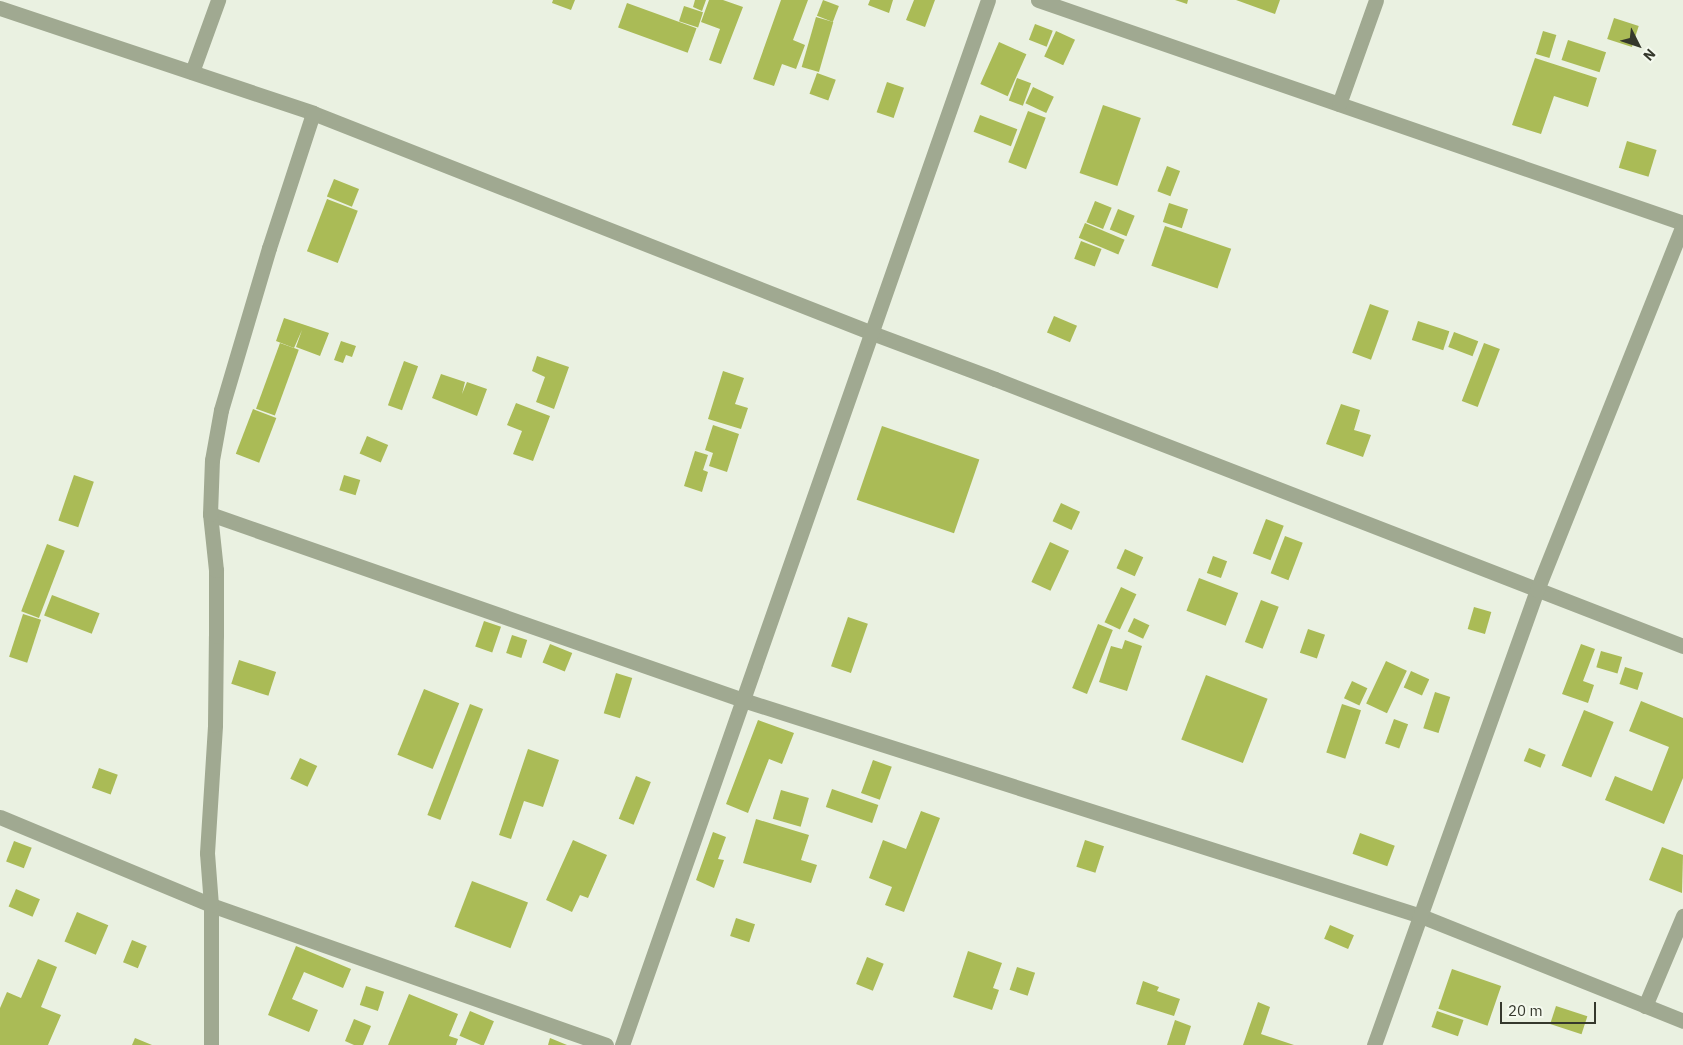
<!DOCTYPE html>
<html>
<head>
<meta charset="utf-8">
<style>
	body { margin:0 }
	#map { position:relative; width:1683px; height:1045px; overflow:hidden; background:#eaf1e1; font-family:"IBM Plex Sans",sans-serif }
	div>[style] { position:absolute }
	.building>* { inset:0; background:#aabb56; transform-origin:0 0 }
	.street>* { height:15px; margin:-7.5px; padding:0 7.5px; transform-origin:7.5px; border-radius:7.5px; background:#a0a991 }
	span { translate:-50% -50%; white-space:nowrap; text-align:center; line-height:1.15; -webkit-text-stroke:5px #f4f9ee; paint-order:stroke }
	.north { position:absolute; left:1613px; top:20px; width:50px; height:50px; -webkit-text-stroke:4px #f4f9ee; paint-order:stroke; rotate:131deg; font-size:14px; font-weight:700; line-height:20px; text-align:center; color:#35382c }
	.north::after { content:''; display:block; margin:auto; width:18px; height:22px; background:#35382c; clip-path:polygon(50% 0,100% 100%,50% 72%,0 100%) }
	.scale { position:absolute; left:1500px; top:1002px; width:96px; height:22px; box-sizing:border-box; border:2px solid #35382c; border-top:0; padding-left:6px; font-size:15px; line-height:18px; white-space:nowrap; color:#35382c; -webkit-text-stroke:4px #f4f9ee; paint-order:stroke }
</style>
</head>
<body>
<div id="map">
	<div class="building">
		<div style="clip-path:polygon(553px 0,575px 0,571px 10px,552px 3px)"></div>
		<div style="clip-path:polygon(695px 0,706px 0,702px 11px,693px 7px)"></div>
		<div style="clip-path:polygon(709px 0,723px 0,743px 7px,721px 64px,709px 60px,720px 29px,701px 22px)"></div>
		<div style="clip-path:polygon(781px 0,808px 0,793px 40px,805px 45px,796px 69px,782px 64px,774px 86px,753px 79px)"></div>
		<div style="left:823px;top:0;width:17px;height:17px;rotate:21deg"></div>
		<div style="clip-path:polygon(870px 0,893px 0,889px 13px,868px 5px)"></div>
		<div style="clip-path:polygon(914px 0,935px 0,925px 27px,906px 20px)"></div>
		<div style="clip-path:polygon(1175px 0,1188px 0,1187px 4px)"></div>
		<div style="clip-path:polygon(1236px 0,1280px 0,1275px 14px)"></div>
		<div style="left:627px;top:3px;width:74px;height:26px;rotate:20deg"></div>
		<div style="left:684px;top:6px;width:20px;height:16px;rotate:18deg"></div>
		<div style="left:816px;top:17px;width:18px;height:52px;rotate:16deg"></div>
		<div style="left:1614px;top:18px;width:26px;height:22px;rotate:18deg"></div>
		<div style="left:1035px;top:24px;width:19px;height:17px;rotate:21deg"></div>
		<div style="left:1056px;top:31px;width:21px;height:28px;rotate:25deg"></div>
		<div style="left:1543px;top:31px;width:14px;height:24px;rotate:17deg"></div>
		<div style="left:1568px;top:40px;width:40px;height:21px;rotate:18deg"></div>
		<div style="left:999px;top:42px;width:30px;height:46px;rotate:24deg"></div>
		<div style="clip-path:polygon(1535px 58px,1597px 78px,1588px 107px,1554px 96px,1541px 134px,1512px 125px)"></div>
		<div style="left:817px;top:73px;width:20px;height:22px;rotate:20deg"></div>
		<div style="left:1017px;top:78px;width:15px;height:24px;rotate:20deg"></div>
		<div style="left:887px;top:82px;width:18px;height:32px;rotate:19deg"></div>
		<div style="left:1033px;top:87px;width:23px;height:18px;rotate:25deg"></div>
		<div style="left:1103px;top:105px;width:40px;height:72px;rotate:19deg"></div>
		<div style="left:1028px;top:111px;width:19px;height:55px;rotate:21deg"></div>
		<div style="left:980px;top:115px;width:40px;height:18px;rotate:21deg"></div>
		<div style="left:1627px;top:141px;width:31px;height:28px;rotate:17deg"></div>
		<div style="left:1167px;top:166px;width:14px;height:27px;rotate:21deg"></div>
		<div style="left:334px;top:179px;width:27px;height:19px;rotate:22deg"></div>
		<div style="left:327px;top:199px;width:33px;height:56px;rotate:21deg"></div>
		<div style="left:1095px;top:201px;width:18px;height:23px;rotate:22deg"></div>
		<div style="left:1169px;top:203px;width:20px;height:20px;rotate:18deg"></div>
		<div style="left:1118px;top:209px;width:18px;height:22px;rotate:22deg"></div>
		<div style="left:1085px;top:223px;width:43px;height:16px;rotate:23deg"></div>
		<div style="left:1165px;top:226px;width:70px;height:42px;rotate:19deg"></div>
		<div style="left:1081px;top:241px;width:22px;height:19px;rotate:21deg"></div>
		<div style="left:1370px;top:304px;width:20px;height:52px;rotate:20deg"></div>
		<div style="left:1054px;top:316px;width:25px;height:18px;rotate:23deg"></div>
		<div style="clip-path:polygon(284px 318px,329px 333px,320px 356px,296px 347px,302px 330px,294px 348px,276px 341px)"></div>
		<div style="left:1418px;top:321px;width:33px;height:20px;rotate:18deg"></div>
		<div style="left:1454px;top:332px;width:26px;height:16px;rotate:21deg"></div>
		<div style="clip-path:polygon(341px 341px,356px 346px,352px 357px,346px 355px,343px 363px,334px 360px)"></div>
		<div style="left:280px;top:343px;width:20px;height:70px;rotate:20deg"></div>
		<div style="left:1484px;top:343px;width:17px;height:62px;rotate:21deg"></div>
		<div style="clip-path:polygon(537px 356px,569px 367px,554px 409px,536px 402px,545px 377px,532px 371px)"></div>
		<div style="left:404px;top:361px;width:15px;height:47px;rotate:20deg"></div>
		<div style="clip-path:polygon(723px 371px,744px 378px,735px 404px,748px 408px,741px 429px,708px 419px)"></div>
		<div style="clip-path:polygon(441px 374px,465px 382px,462px 394px,467px 382px,487px 389px,477px 416px,432px 398px)"></div>
		<div style="clip-path:polygon(516px 403px,550px 416px,533px 461px,513px 454px,522px 431px,507px 425px)"></div>
		<div style="clip-path:polygon(1341px 404px,1360px 410px,1354px 430px,1371px 435px,1363px 457px,1326px 444px)"></div>
		<div style="left:253px;top:409px;width:25px;height:48px;rotate:21deg"></div>
		<div style="clip-path:polygon(713px 425px,739px 434px,727px 472px,709px 466px,713px 453px,705px 450px)"></div>
		<div style="left:882px;top:426px;width:103px;height:78px;rotate:19deg"></div>
		<div style="left:367px;top:436px;width:23px;height:19px;rotate:23deg"></div>
		<div style="clip-path:polygon(695px 451px,708px 455px,703px 470px,708px 472px,702px 492px,684px 486px)"></div>
		<div style="left:74px;top:475px;width:21px;height:48px;rotate:19deg"></div>
		<div style="left:344px;top:475px;width:17px;height:16px;rotate:17deg"></div>
		<div style="left:1061px;top:503px;width:21px;height:20px;rotate:25deg"></div>
		<div style="left:1266px;top:519px;width:19px;height:37px;rotate:21deg"></div>
		<div style="left:1285px;top:536px;width:19px;height:40px;rotate:21deg"></div>
		<div style="left:1050px;top:542px;width:21px;height:44px;rotate:25deg"></div>
		<div style="left:47px;top:544px;width:19px;height:72px;rotate:21deg"></div>
		<div style="left:1125px;top:549px;width:20px;height:21px;rotate:24deg"></div>
		<div style="left:1213px;top:556px;width:15px;height:18px;rotate:20deg"></div>
		<div style="left:1199px;top:578px;width:42px;height:35px;rotate:21deg"></div>
		<div style="left:1121px;top:587px;width:17px;height:39px;rotate:25deg"></div>
		<div style="left:52px;top:595px;width:51px;height:22px;rotate:21deg"></div>
		<div style="left:1261px;top:600px;width:19px;height:45px;rotate:21deg"></div>
		<div style="left:1474px;top:607px;width:18px;height:23px;rotate:16deg"></div>
		<div style="left:23px;top:614px;width:19px;height:45px;rotate:18deg"></div>
		<div style="left:848px;top:617px;width:21px;height:52px;rotate:19deg"></div>
		<div style="left:1134px;top:618px;width:17px;height:15px;rotate:25deg"></div>
		<div style="left:484px;top:621px;width:18px;height:27px;rotate:19deg"></div>
		<div style="left:1098px;top:624px;width:16px;height:69px;rotate:22deg"></div>
		<div style="left:1308px;top:629px;width:18px;height:25px;rotate:19deg"></div>
		<div style="left:512px;top:635px;width:16px;height:19px;rotate:18deg"></div>
		<div style="clip-path:polygon(1125px 640px,1142px 646px,1127px 691px,1099px 682px,1111px 646px,1122px 649px)"></div>
		<div style="left:550px;top:644px;width:24px;height:20px;rotate:22deg"></div>
		<div style="clip-path:polygon(1581px 644px,1595px 649px,1583px 681px,1594px 685px,1588px 703px,1562px 694px)"></div>
		<div style="left:1601px;top:651px;width:22px;height:17px;rotate:16deg"></div>
		<div style="left:239px;top:660px;width:39px;height:25px;rotate:18deg"></div>
		<div style="left:1386px;top:661px;width:23px;height:47px;rotate:25deg"></div>
		<div style="left:1625px;top:667px;width:19px;height:18px;rotate:18deg"></div>
		<div style="left:1411px;top:671px;width:20px;height:18px;rotate:24deg"></div>
		<div style="left:616px;top:673px;width:17px;height:42px;rotate:17deg"></div>
		<div style="left:1206px;top:675px;width:66px;height:69px;rotate:21deg"></div>
		<div style="left:1352px;top:681px;width:17px;height:19px;rotate:25deg"></div>
		<div style="left:424px;top:689px;width:38px;height:71px;rotate:22deg"></div>
		<div style="left:1435px;top:692px;width:16px;height:38px;rotate:18deg"></div>
		<div style="clip-path:polygon(1641px 701px,1683px 718px,1683px 778px,1664px 824px,1605px 800px,1615px 776px,1652px 791px,1669px 747px,1629px 731px)"></div>
		<div style="left:470px;top:704px;width:14px;height:119px;rotate:21deg"></div>
		<div style="left:1342px;top:704px;width:20px;height:51px;rotate:18deg"></div>
		<div style="left:1584px;top:710px;width:32px;height:60px;rotate:22deg"></div>
		<div style="left:1394px;top:719px;width:15px;height:26px;rotate:20deg"></div>
		<div style="clip-path:polygon(758px 720px,794px 733px,782px 764px,769px 759px,748px 813px,726px 804px)"></div>
		<div style="left:1529px;top:748px;width:18px;height:14px;rotate:22deg"></div>
		<div style="clip-path:polygon(528px 749px,559px 760px,543px 807px,524px 801px,511px 839px,499px 835px)"></div>
		<div style="left:300px;top:758px;width:19px;height:23px;rotate:25deg"></div>
		<div style="left:873px;top:760px;width:20px;height:35px;rotate:20deg"></div>
		<div style="left:99px;top:768px;width:20px;height:21px;rotate:20deg"></div>
		<div style="left:636px;top:776px;width:16px;height:46px;rotate:22deg"></div>
		<div style="left:832px;top:789px;width:49px;height:19px;rotate:19deg"></div>
		<div style="left:781px;top:790px;width:29px;height:30px;rotate:16deg"></div>
		<div style="clip-path:polygon(921px 811px,940px 818px,904px 912px,885px 905px,892px 887px,869px 878px,883px 840px,906px 849px)"></div>
		<div style="clip-path:polygon(756px 819px,809px 835px,801px 860px,817px 865px,811px 883px,743px 863px)"></div>
		<div style="clip-path:polygon(713px 832px,726px 837px,718px 859px,724px 860px,714px 888px,696px 880px)"></div>
		<div style="left:1360px;top:833px;width:37px;height:22px;rotate:20deg"></div>
		<div style="clip-path:polygon(573px 840px,607px 855px,588px 898px,580px 895px,572px 912px,546px 900px)"></div>
		<div style="left:1085px;top:840px;width:20px;height:28px;rotate:18deg"></div>
		<div style="left:14px;top:841px;width:19px;height:22px;rotate:21deg"></div>
		<div style="clip-path:polygon(1662px 847px,1683px 855px,1682px 893px,1649px 880px)"></div>
		<div style="left:472px;top:881px;width:60px;height:49px;rotate:21deg"></div>
		<div style="left:16px;top:889px;width:26px;height:19px;rotate:23deg"></div>
		<div style="left:77px;top:912px;width:34px;height:32px;rotate:23deg"></div>
		<div style="left:736px;top:918px;width:20px;height:19px;rotate:18deg"></div>
		<div style="left:1330px;top:925px;width:26px;height:15px;rotate:23deg"></div>
		<div style="left:132px;top:940px;width:16px;height:24px;rotate:22deg"></div>
		<div style="clip-path:polygon(296px 946px,351px 969px,343px 988px,304px 972px,292px 999px,318px 1010px,309px 1032px,268px 1015px)"></div>
		<div style="clip-path:polygon(968px 951px,1002px 963px,993px 988px,999px 990px,992px 1010px,953px 997px)"></div>
		<div style="left:867px;top:957px;width:18px;height:29px;rotate:22deg"></div>
		<div style="clip-path:polygon(38px 959px,57px 967px,41px 1007px,61px 1015px,48px 1045px,0 1045px,0 1008px,7px 992px,21px 998px)"></div>
		<div style="left:1017px;top:967px;width:19px;height:24px;rotate:18deg"></div>
		<div style="left:1452px;top:969px;width:52px;height:42px;rotate:19deg"></div>
		<div style="clip-path:polygon(1143px 981px,1159px 987px,1157px 991px,1180px 999px,1174px 1016px,1136px 1004px)"></div>
		<div style="left:366px;top:986px;width:19px;height:20px;rotate:18deg"></div>
		<div style="clip-path:polygon(409px 994px,458px 1014px,449px 1036px,458px 1039px,456px 1045px,388px 1045px)"></div>
		<div style="clip-path:polygon(1258px 1002px,1270px 1007px,1261px 1034px,1294px 1045px,1243px 1045px)"></div>
		<div style="left:1556px;top:1006px;width:33px;height:19px;rotate:18deg"></div>
		<div style="left:470px;top:1011px;width:26px;height:27px;rotate:23deg"></div>
		<div style="left:1437px;top:1011px;width:28px;height:17px;rotate:19deg"></div>
		<div style="clip-path:polygon(354px 1019px,371px 1026px,363px 1045px,354px 1045px,345px 1041px)"></div>
		<div style="clip-path:polygon(1175px 1020px,1191px 1026px,1185px 1045px,1167px 1045px)"></div>
		<div style="clip-path:polygon(135px 1038px,152px 1045px,132px 1045px)"></div>
		<div style="clip-path:polygon(550px 1038px,567px 1045px,548px 1045px)"></div>
	</div>
	<div class="street">
		<div style="left:1038px;top:0;width:682px;rotate:19.07deg"></div>
		<div style="left:0;top:8px;width:330px;rotate:18.5deg"></div>
		<div style="left:313px;top:113px;width:601px;rotate:21.48deg"></div>
		<div style="left:872px;top:333px;width:131px;rotate:20.5deg"></div>
		<div style="left:995px;top:379px;width:738px;rotate:21.21deg"></div>
		<div style="left:192px;top:72px;width:77px;rotate:-70.1deg"></div>
		<div style="left:1339px;top:104px;width:110px;rotate:-70.4deg"></div>
		<div style="left:210px;top:514px;width:565px;rotate:19.24deg"></div>
		<div style="left:743px;top:700px;width:712px;rotate:17.67deg"></div>
		<div style="left:1421px;top:916px;width:282px;rotate:21.8deg"></div>
		<div style="left:0;top:817px;width:229px;rotate:22.6deg"></div>
		<div style="left:211px;top:905px;width:419px;rotate:19.5deg"></div>
		<div style="left:1645px;top:1006px;width:98px;rotate:-67.1deg"></div>
		<div style="left:211px;top:1045px;width:140px;rotate:-90deg"></div>
		<div style="left:211px;top:905px;width:52px;rotate:-94.4deg"></div>
		<div style="left:207px;top:853px;width:128px;rotate:-86.4deg"></div>
		<div style="left:215px;top:725px;width:89px;rotate:-89.4deg"></div>
		<div style="left:216px;top:636px;width:66px;rotate:-90deg"></div>
		<div style="left:216px;top:570px;width:56px;rotate:-96.1deg"></div>
		<div style="left:210px;top:514px;width:54px;rotate:-87.9deg"></div>
		<div style="left:212px;top:460px;width:51px;rotate:-79.8deg"></div>
		<div style="left:221px;top:410px;width:169px;rotate:-73.5deg"></div>
		<div style="left:269px;top:248px;width:142px;rotate:-71.9deg"></div>
		<div style="left:622px;top:1045px;width:1107px;rotate:-70.7deg"></div>
		<div style="left:1374px;top:1045px;width:483px;rotate:-70.3deg"></div>
		<div style="left:1537px;top:590px;width:393px;rotate:-68.2deg"></div>
	</div>
	<div class="north">N</div>
	<div class="scale">20 m</div>
</div>
</body>
</html>
